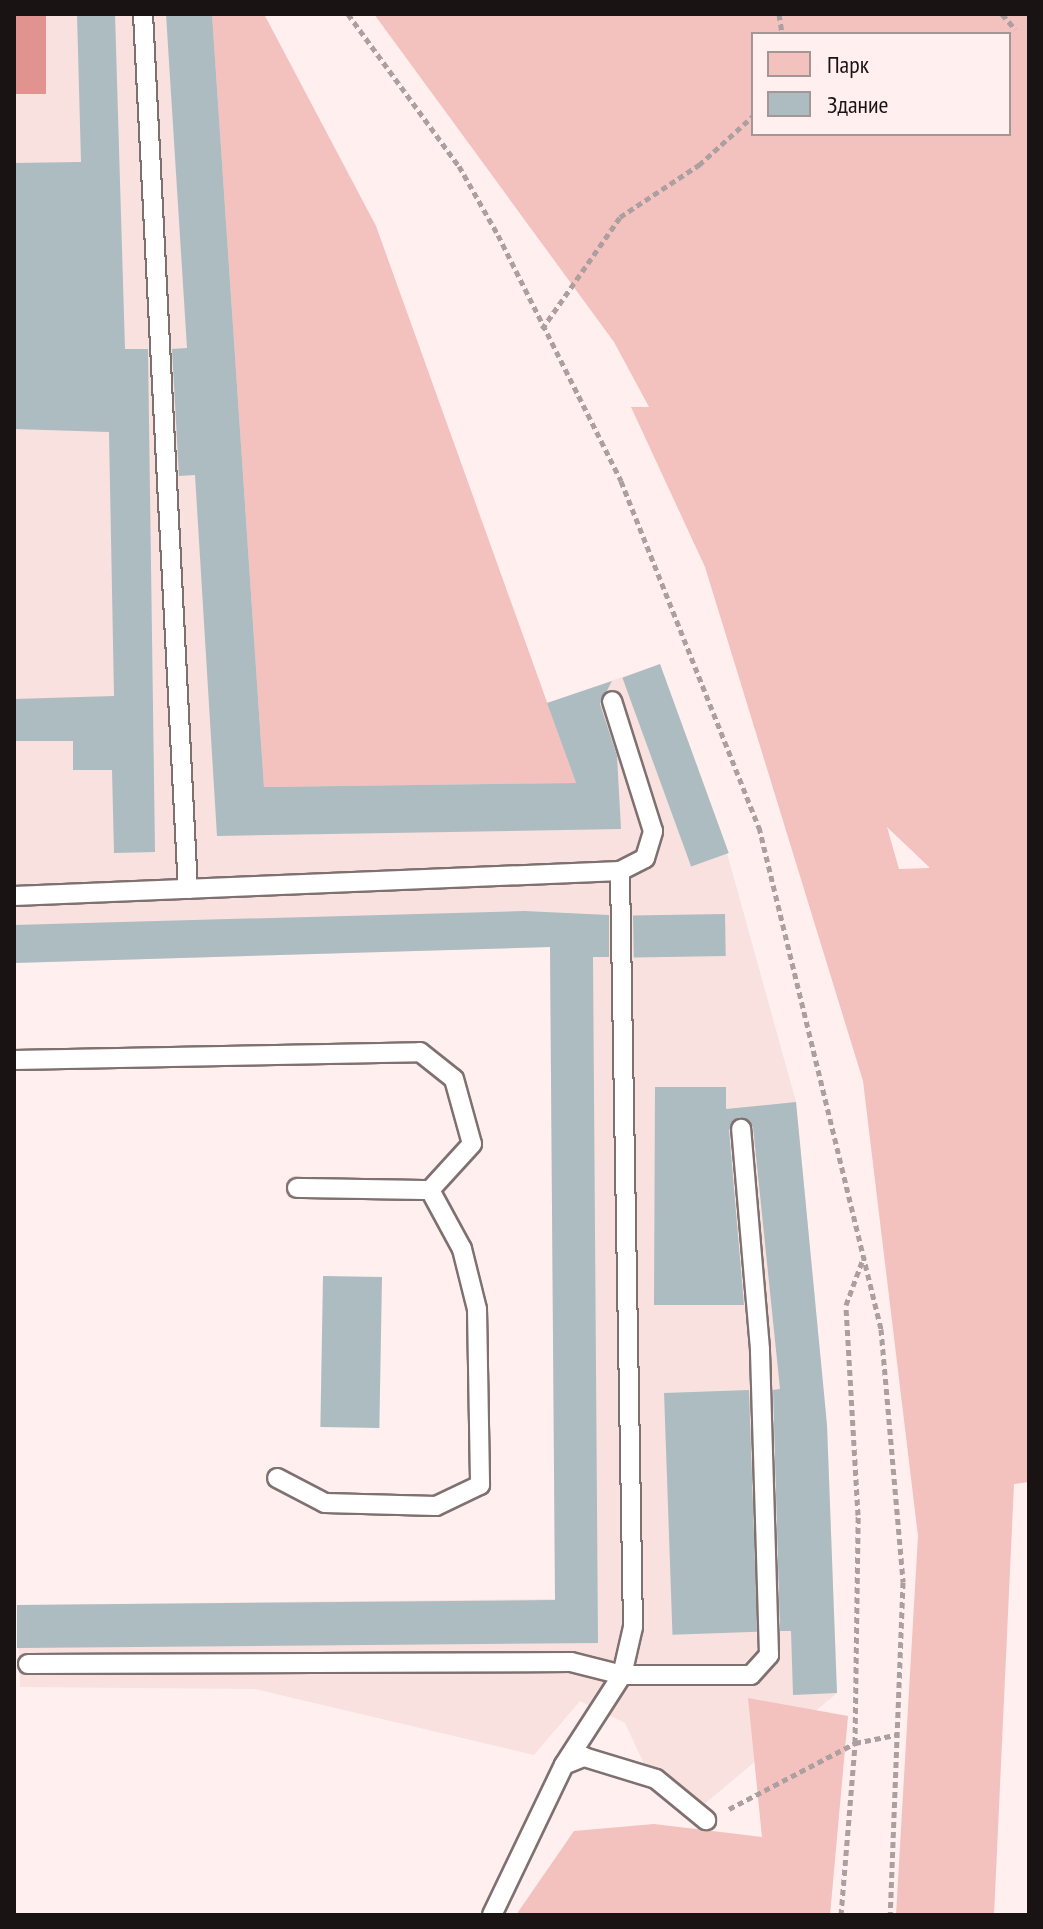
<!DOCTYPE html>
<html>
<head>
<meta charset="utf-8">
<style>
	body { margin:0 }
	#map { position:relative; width:1043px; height:1929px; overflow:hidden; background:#ffefee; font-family:"PT Sans Narrow",sans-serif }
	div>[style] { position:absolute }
	.built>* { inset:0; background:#f8e1df }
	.green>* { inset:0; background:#f3c1be }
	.water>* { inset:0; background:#e19390; transform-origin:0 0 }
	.building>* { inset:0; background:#adbcc0; transform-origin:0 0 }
	.path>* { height:5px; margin-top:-2.5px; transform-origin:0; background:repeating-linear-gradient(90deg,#ac9f9f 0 6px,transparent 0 10px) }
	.roads { filter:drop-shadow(2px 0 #7f7170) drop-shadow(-2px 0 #7f7170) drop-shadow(0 2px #7f7170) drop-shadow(0 -2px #7f7170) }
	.lane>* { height:18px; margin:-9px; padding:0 9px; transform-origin:9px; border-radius:9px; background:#fff }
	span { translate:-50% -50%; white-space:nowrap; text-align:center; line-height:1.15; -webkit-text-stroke:6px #ffefee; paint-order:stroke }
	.frame { position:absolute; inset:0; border:16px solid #191313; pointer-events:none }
	.legend { position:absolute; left:751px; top:32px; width:260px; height:104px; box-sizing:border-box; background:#ffefee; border:2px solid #a39796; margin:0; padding:10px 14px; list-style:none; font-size:24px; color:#191313 }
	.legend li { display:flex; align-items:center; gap:16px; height:40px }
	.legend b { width:40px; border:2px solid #a39796 }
</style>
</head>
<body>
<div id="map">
	<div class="built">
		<div style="clip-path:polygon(14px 14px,212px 14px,576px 782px,547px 703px,660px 664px,727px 853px,796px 1102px,827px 1425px,837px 1693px,702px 1806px,645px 1766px,625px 1723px,580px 1701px,534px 1755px,255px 1689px,20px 1687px,17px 1605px,555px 1599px,550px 947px,14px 963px)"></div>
	</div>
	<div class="green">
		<div style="clip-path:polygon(212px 14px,264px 14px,376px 226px,576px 783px,264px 787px)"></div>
		<div style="clip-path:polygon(evenodd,374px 14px,1029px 14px,1029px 1482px,1014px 1484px,994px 1915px,896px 1915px,918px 1536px,863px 1081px,705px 567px,631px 407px,649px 407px,614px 342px,374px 14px,753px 34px,1009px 34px,1009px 134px,753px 134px,753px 34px,374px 14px,887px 827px,929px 867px,929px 868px,899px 869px,887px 827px)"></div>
		<div style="clip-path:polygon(748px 1698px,848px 1716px,830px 1915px,516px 1915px,574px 1831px,654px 1824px,762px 1837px)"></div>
	</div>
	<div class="water">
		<div style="left:14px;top:14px;width:32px;height:80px"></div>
	</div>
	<div class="building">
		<div style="clip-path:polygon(77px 14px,115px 14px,125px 349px,148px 349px,155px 852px,114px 853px,112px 770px,73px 770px,73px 741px,14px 741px,14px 699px,114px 696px,109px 432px,14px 429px,14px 163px,81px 162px)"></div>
		<div style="clip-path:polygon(166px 14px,212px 14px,264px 787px,576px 783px,547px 703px,612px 681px,600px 704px,617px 756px,621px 829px,217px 836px,195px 475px,179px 476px,172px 349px,187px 348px)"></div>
		<div style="left:660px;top:664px;width:201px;height:40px;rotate:70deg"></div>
		<div style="clip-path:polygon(524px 911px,609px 915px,609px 957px,593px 957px,598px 1643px,17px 1648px,17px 1605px,555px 1600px,550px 947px,14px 963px,14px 925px)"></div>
		<div style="left:725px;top:914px;width:42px;height:92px;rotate:89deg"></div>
		<div style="clip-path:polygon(655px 1087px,726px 1087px,726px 1109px,796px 1102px,827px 1425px,837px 1693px,793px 1695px,791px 1631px,780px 1631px,773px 1390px,780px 1389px,753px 1127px,739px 1117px,729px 1130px,744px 1305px,654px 1305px)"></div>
		<div style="left:323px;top:1276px;width:59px;height:151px;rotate:1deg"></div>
		<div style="left:749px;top:1390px;width:242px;height:85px;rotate:88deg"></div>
	</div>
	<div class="path">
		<div style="left:348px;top:14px;width:188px;rotate:53.9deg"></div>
		<div style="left:459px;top:166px;width:79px;rotate:60.5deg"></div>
		<div style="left:498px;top:235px;width:275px;rotate:63.4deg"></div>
		<div style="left:621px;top:481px;width:373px;rotate:68.3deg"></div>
		<div style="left:759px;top:827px;width:517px;rotate:76.34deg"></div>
		<div style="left:881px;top:1329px;width:254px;rotate:85deg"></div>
		<div style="left:903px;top:1582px;width:333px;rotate:92.2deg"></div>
		<div style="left:779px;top:14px;width:20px;rotate:81deg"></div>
		<div style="left:1002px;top:14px;width:20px;rotate:49deg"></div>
		<div style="left:542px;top:329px;width:136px;rotate:-55.1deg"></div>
		<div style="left:620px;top:217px;width:95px;rotate:-33.4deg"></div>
		<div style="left:699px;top:165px;width:73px;rotate:-42.2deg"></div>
		<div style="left:729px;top:1809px;width:142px;rotate:-27.6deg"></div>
		<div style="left:855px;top:1743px;width:41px;rotate:-11.3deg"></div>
		<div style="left:841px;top:1915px;width:173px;rotate:-85.3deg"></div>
		<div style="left:855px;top:1743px;width:228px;rotate:-89.2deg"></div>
		<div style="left:858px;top:1515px;width:210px;rotate:-93.3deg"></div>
		<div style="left:846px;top:1305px;width:52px;rotate:-69.8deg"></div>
	</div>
	<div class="roads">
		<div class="lane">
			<div style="left:143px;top:14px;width:876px;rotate:87.06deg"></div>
			<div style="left:14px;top:896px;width:607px;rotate:-2.36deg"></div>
			<div style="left:620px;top:871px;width:28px;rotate:-27deg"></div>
			<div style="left:645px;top:858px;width:28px;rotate:-73deg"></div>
			<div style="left:653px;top:831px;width:136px;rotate:-107.5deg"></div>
			<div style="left:14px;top:1060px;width:406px;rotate:-1.1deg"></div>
			<div style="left:420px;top:1052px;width:43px;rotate:38.5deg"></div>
			<div style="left:454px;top:1079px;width:67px;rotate:74.5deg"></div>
			<div style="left:472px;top:1144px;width:62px;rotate:132.4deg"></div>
			<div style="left:430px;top:1190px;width:67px;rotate:61.5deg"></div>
			<div style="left:462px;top:1249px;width:62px;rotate:76deg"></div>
			<div style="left:477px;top:1309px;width:176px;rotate:89deg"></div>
			<div style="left:480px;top:1485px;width:49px;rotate:154.5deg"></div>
			<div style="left:436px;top:1506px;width:111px;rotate:-178.5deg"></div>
			<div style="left:325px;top:1503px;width:54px;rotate:-152.5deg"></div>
			<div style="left:297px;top:1188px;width:133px;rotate:0.9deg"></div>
			<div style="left:28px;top:1664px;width:543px;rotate:-0.21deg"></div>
			<div style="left:571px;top:1662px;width:53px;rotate:14.3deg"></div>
			<div style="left:622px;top:1675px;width:129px"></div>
			<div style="left:751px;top:1675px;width:27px;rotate:-48deg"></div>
			<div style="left:769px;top:1655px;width:306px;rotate:-91.7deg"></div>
			<div style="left:760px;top:1349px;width:221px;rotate:-94.9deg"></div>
			<div style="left:564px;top:1765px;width:107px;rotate:-57.2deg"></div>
			<div style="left:622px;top:1675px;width:49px;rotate:-77.1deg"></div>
			<div style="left:633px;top:1627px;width:756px;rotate:-90.99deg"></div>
			<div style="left:492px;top:1915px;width:166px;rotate:-64.4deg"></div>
			<div style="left:564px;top:1765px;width:22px;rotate:-22deg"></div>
			<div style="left:584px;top:1757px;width:75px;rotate:17deg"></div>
			<div style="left:656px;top:1779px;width:65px;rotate:39.4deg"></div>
		</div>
	</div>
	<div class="frame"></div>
	<ul class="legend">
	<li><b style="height:22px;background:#f3c1be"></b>Парк</li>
	<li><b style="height:22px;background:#adbcc0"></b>Здание</li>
	</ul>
</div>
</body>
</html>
